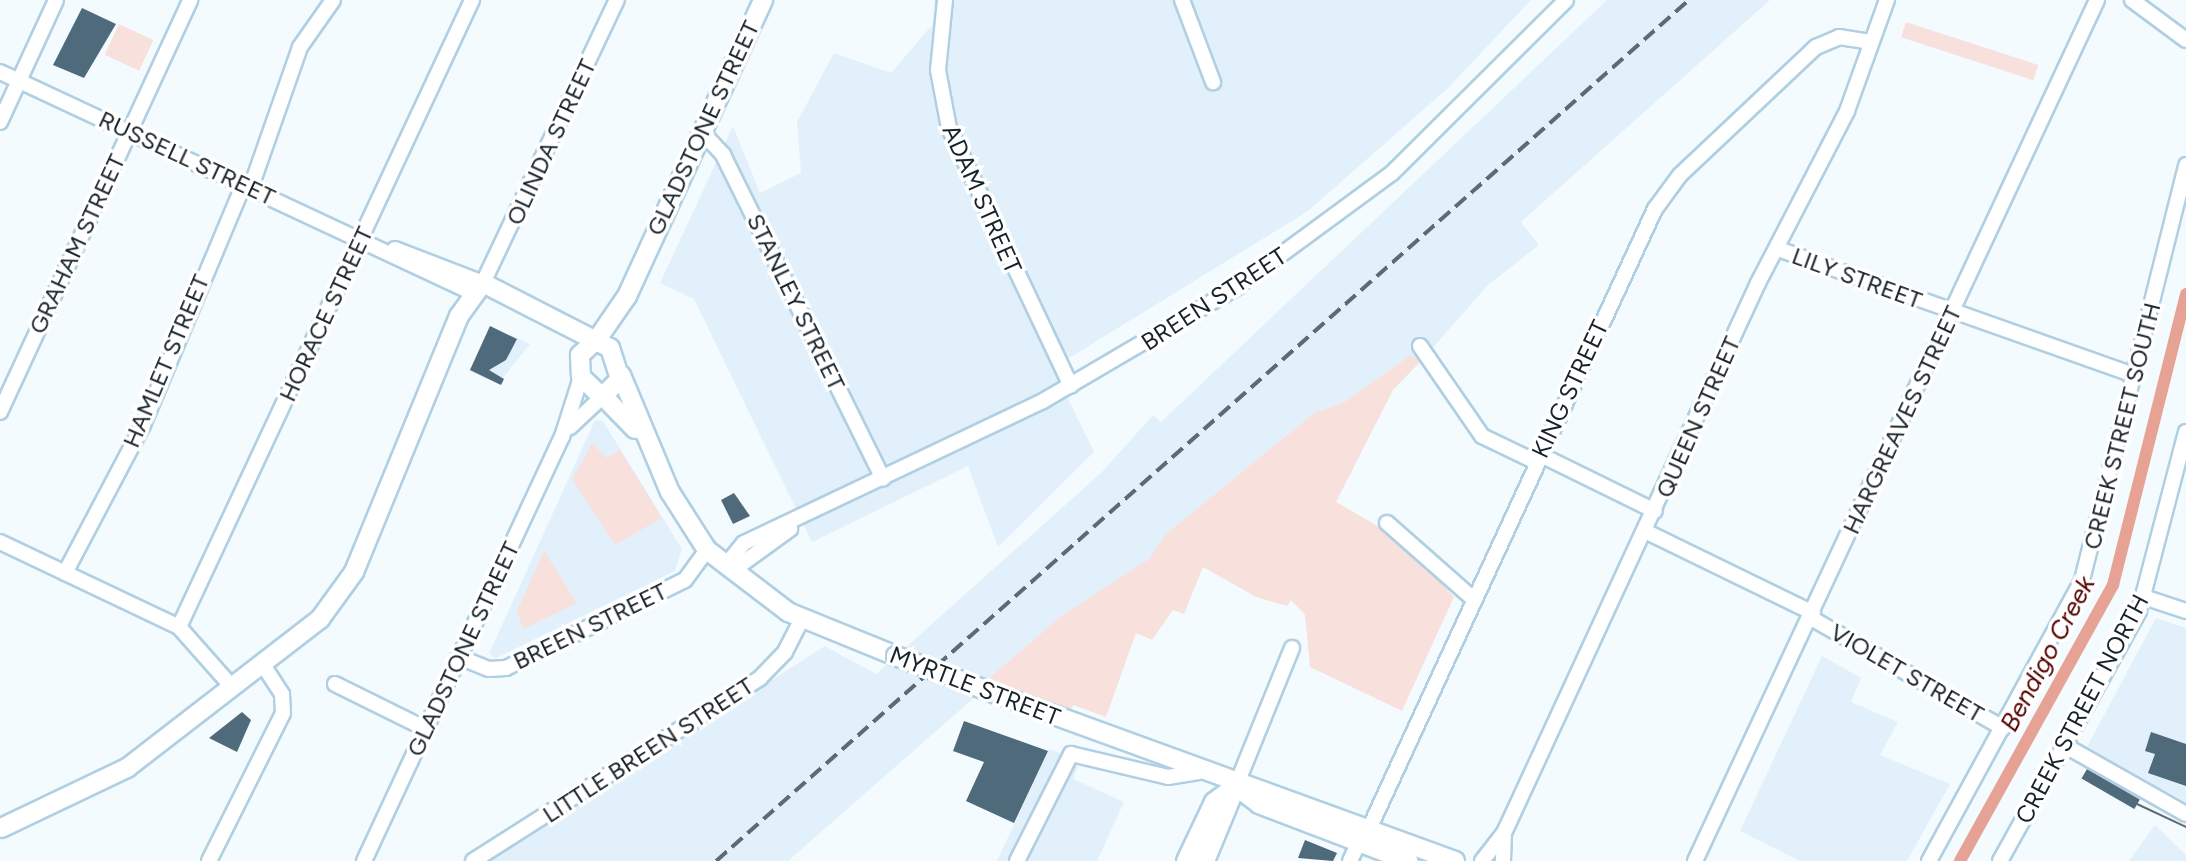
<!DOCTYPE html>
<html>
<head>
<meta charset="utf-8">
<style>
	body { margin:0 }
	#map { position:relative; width:2186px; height:861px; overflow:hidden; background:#f4fbff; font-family:Figtree,sans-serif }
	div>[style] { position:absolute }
	.built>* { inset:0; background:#e1f0fa }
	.green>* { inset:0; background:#f8e1dd; transform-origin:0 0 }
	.canal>* { height:12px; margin:-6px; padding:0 6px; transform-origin:6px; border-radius:6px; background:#e6a295 }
	.building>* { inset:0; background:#4e6a7b; transform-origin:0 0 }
	.roads { filter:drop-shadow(2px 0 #b0cfe2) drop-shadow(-2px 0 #b0cfe2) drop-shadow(0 2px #b0cfe2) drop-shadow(0 -2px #b0cfe2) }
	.minor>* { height:14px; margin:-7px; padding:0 7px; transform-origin:7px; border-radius:7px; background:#fff }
	.major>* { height:18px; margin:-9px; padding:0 9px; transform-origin:9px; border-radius:9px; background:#fff }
	.tram>* { height:2px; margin:-1px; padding:0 1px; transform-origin:1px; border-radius:1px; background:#5f6a70 }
	.rail>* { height:3.5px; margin-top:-1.75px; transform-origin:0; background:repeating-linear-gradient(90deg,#5f6a70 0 14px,transparent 0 21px) }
	.bridges { filter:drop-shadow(2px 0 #b0cfe2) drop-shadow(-2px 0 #b0cfe2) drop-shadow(0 2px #b0cfe2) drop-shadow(0 -2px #b0cfe2) }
	.major-bridge>* { height:18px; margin:-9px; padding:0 9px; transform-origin:9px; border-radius:9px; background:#fff }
	span { translate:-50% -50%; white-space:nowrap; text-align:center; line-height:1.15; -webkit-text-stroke:7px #fff; paint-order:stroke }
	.street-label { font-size:24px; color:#17232a }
	.water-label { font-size:26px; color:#540300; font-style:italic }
</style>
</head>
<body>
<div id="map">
	<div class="built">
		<div style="clip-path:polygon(934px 0,1531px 0,1448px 88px,1308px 211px,1053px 368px,1094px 452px,998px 547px,968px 466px,812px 542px,694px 299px,660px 283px,733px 126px,760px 193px,801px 173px,797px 122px,834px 53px,891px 73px,933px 24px)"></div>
		<div style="clip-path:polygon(1607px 0,1770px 0,1521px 222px,1539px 245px,1488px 285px,1421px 361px,1410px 355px,1345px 402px,1314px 413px,1167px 533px,1150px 559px,1061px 616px,986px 681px,904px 649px,1102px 472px,1153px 415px,1161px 422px)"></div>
		<div style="clip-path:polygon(490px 326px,530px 344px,498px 384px,469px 371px)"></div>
		<div style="clip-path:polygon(595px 420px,603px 421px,682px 549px,675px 571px,496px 658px,489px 654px)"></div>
		<div style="clip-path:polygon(2156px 618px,2186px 628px,2186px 802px,2087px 747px)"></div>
		<div style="clip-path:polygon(825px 646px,876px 674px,888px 664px,975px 697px,788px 861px,488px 861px)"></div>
		<div style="clip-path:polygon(1822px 656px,1861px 678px,1851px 702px,1898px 722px,1880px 755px,1950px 784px,1907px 861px,1800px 861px,1740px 831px)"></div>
		<div style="clip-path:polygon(1049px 749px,1080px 761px,1073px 779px,1124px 802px,1097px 861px,997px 861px)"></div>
		<div style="clip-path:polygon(2155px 825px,2186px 855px,2186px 861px,2129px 861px)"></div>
	</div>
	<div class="green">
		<div style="left:1906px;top:22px;width:139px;height:16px;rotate:18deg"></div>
		<div style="left:119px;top:24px;width:38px;height:34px;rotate:25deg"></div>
		<div style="clip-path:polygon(1410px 355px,1421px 361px,1393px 390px,1336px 502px,1407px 543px,1454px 597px,1402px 711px,1310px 667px,1305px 615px,1291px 600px,1287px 606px,1256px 597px,1203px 567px,1184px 614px,1173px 610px,1152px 640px,1136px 633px,1106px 717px,1073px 705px,1070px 713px,986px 681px,1061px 616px,1149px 559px,1167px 533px,1314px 413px,1345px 402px)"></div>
		<div style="clip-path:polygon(592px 443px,607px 458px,620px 450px,662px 518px,615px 545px,572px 479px)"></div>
		<div style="clip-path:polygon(544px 551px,577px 603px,523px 629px,517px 611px)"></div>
	</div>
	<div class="canal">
		<div style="left:1960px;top:861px;width:316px;rotate:-61deg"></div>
		<div style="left:2113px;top:585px;width:300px;rotate:-75.9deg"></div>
	</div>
	<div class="building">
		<div style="clip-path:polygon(82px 8px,116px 24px,84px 78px,53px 65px)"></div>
		<div style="clip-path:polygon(490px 326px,517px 339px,506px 360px,489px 370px,504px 379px,501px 385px,470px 370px)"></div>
		<div style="clip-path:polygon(734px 493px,750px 516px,733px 524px,721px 500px)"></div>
		<div style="clip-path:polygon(242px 712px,251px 720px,237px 752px,209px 738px)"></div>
		<div style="clip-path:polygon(964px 721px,1048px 751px,1014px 823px,966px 801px,984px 762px,953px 751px)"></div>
		<div style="clip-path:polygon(2151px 732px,2186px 744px,2186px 786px,2148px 773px,2155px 754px,2145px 751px)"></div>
		<div style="left:2087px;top:769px;width:61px;height:11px;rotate:30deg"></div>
		<div style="clip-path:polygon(1305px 840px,1337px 853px,1333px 861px,1298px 858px)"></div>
	</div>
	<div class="roads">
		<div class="minor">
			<div style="left:945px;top:0;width:70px;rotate:95.7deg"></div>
			<div style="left:938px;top:70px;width:59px;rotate:79.3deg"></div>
			<div style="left:949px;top:128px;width:285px;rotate:64.7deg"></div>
			<div style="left:1182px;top:0;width:88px;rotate:69.3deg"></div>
			<div style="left:2132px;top:0;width:67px;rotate:36.5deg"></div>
			<div style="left:0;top:72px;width:520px;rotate:25.04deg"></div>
			<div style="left:0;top:122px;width:134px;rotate:-65.3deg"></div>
			<div style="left:701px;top:131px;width:33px;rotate:47deg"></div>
			<div style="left:723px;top:155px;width:361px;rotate:63.7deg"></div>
			<div style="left:251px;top:187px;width:148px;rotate:-70.7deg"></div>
			<div style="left:300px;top:47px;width:57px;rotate:-54.9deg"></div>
			<div style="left:395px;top:249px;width:94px;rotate:21.1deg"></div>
			<div style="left:483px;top:283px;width:313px;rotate:-64.7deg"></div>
			<div style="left:1778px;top:249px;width:378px;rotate:19.5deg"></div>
			<div style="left:1420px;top:346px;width:109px;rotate:55.4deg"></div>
			<div style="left:1482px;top:436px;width:60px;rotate:25.7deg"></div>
			<div style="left:0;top:412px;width:454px;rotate:-65.2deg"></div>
			<div style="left:570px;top:427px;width:44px;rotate:-43.2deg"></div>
			<div style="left:1539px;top:454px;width:129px;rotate:26.2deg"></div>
			<div style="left:1387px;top:523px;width:113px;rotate:41.4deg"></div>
			<div style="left:1645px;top:531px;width:187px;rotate:26deg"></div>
			<div style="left:0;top:542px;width:198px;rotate:25.4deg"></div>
			<div style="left:179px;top:627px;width:80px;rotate:48.5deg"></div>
			<div style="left:726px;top:565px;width:28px;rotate:-51deg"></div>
			<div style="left:744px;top:543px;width:331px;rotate:-25.4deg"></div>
			<div style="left:1043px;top:401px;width:225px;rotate:-30.4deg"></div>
			<div style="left:1237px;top:287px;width:192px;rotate:-36.3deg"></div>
			<div style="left:1392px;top:173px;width:245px;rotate:-44.8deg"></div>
			<div style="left:732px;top:571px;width:72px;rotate:-35.9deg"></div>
			<div style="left:65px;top:573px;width:167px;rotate:-62.2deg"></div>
			<div style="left:143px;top:425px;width:261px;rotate:-67.3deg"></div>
			<div style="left:2144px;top:597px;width:44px;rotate:18.4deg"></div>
			<div style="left:1811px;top:618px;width:221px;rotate:29.8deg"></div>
			<div style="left:179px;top:627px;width:692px;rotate:-64.95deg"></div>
			<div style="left:459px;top:657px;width:32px;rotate:22deg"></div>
			<div style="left:489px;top:669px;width:17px;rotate:-3deg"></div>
			<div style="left:506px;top:668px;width:199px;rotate:-26.2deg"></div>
			<div style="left:685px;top:580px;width:37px;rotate:-54deg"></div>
			<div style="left:335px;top:684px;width:102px;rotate:26.3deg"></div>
			<div style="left:2064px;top:745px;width:140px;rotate:29.5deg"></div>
			<div style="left:1236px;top:786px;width:149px;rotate:-67.9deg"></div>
			<div style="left:1369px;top:829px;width:683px;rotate:-65.24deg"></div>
			<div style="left:1655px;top:209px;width:42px;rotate:-53.7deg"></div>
			<div style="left:1680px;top:175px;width:187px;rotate:-43.3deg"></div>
			<div style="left:1816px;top:47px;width:25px;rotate:-23deg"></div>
			<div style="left:1839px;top:37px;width:30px;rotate:9deg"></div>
			<div style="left:209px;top:861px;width:165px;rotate:-63.4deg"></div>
			<div style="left:283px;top:713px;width:19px;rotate:-93deg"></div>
			<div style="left:282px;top:694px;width:37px;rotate:-123deg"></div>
			<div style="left:364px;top:861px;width:468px;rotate:-65deg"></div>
			<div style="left:562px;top:437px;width:63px;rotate:-72.4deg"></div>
			<div style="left:473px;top:861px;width:340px;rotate:-32.5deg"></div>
			<div style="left:760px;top:678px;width:36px;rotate:-46deg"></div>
			<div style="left:785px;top:652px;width:38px;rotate:-63deg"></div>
			<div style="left:1017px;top:861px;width:120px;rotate:-63.2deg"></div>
			<div style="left:1071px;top:754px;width:100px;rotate:13.3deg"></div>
			<div style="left:1168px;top:777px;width:31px;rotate:-9deg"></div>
			<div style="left:1350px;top:861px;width:21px;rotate:-65deg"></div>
			<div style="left:1482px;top:861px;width:36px;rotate:-52deg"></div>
			<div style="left:1504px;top:833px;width:606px;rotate:-65.21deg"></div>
			<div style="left:1758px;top:283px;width:194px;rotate:-62.6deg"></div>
			<div style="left:1847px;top:111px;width:118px;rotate:-70.2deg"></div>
			<div style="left:1503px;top:861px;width:28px;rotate:-88deg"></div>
			<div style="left:1695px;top:861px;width:950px;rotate:-64.97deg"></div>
			<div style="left:1929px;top:861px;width:320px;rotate:-61.4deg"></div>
			<div style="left:2082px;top:580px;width:428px;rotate:-75.9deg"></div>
			<div style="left:2000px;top:861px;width:286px;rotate:-60.9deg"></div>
			<div style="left:2139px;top:611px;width:185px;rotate:-75.3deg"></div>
		</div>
		<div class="major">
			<div style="left:483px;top:283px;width:143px;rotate:27.1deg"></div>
			<div style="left:610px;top:348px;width:33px;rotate:72deg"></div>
			<div style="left:620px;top:379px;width:25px;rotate:135deg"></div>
			<div style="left:602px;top:397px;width:29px;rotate:-136deg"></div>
			<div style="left:581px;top:377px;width:22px;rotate:-93deg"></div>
			<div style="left:580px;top:355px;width:19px;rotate:-43deg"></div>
			<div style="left:596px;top:341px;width:55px;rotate:-55.4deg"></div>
			<div style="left:627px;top:296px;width:326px;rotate:-65.3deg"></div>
			<div style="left:621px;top:375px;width:127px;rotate:67.3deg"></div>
			<div style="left:670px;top:492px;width:69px;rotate:57.5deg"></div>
			<div style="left:707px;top:550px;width:102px;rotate:37.4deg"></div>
			<div style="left:788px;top:612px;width:117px;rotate:22.2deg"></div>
			<div style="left:603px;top:396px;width:46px;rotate:45.9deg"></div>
			<div style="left:988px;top:691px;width:497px;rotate:20deg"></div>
			<div style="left:1238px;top:788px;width:26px;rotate:37deg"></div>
			<div style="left:1259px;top:804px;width:160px;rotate:20.9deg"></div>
			<div style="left:1px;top:828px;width:140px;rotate:-25.5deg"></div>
			<div style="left:127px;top:768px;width:244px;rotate:-37.7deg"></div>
			<div style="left:320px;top:619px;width:58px;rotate:-54.1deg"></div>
			<div style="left:354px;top:572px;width:277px;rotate:-67.7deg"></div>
			<div style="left:459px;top:316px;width:41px;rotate:-54deg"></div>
			<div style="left:1186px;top:861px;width:65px;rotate:-64.6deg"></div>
			<div style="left:1214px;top:802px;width:27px;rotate:-36deg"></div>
			<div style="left:1205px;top:861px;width:81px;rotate:-67.5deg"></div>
		</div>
	</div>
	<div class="tram">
		<div style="left:2137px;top:804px;width:54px;rotate:25.1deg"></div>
	</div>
	<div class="rail">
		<div style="left:716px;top:861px;width:1299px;rotate:-41.51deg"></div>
	</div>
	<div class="bridges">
		<div class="major-bridge">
			<div style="left:896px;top:656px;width:98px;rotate:20.8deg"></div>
		</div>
	</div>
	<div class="street-label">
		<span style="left:703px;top:128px;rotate:-65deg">GLADSTONE STREET</span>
		<span style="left:551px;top:142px;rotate:-65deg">OLINDA STREET</span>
		<span style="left:187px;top:158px;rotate:25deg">RUSSELL STREET</span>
		<span style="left:982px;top:199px;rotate:66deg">ADAM STREET</span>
		<span style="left:77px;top:244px;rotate:-65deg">GRAHAM STREET</span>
		<span style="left:1857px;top:278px;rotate:20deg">LILY STREET</span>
		<span style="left:1214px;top:299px;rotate:-33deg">BREEN STREET</span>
		<span style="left:796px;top:302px;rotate:64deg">STANLEY STREET</span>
		<span style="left:326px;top:314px;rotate:-65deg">HORACE STREET</span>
		<span style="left:166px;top:361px;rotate:-67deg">HAMLET STREET</span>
		<span style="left:1570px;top:389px;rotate:-65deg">KING STREET</span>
		<span style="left:1698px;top:417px;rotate:-66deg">QUEEN STREET</span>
		<span style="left:1902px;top:420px;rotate:-65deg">HARGREAVES STREET</span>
		<span style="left:2122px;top:426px;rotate:-76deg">CREEK STREET SOUTH</span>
		<span style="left:590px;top:626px;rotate:-26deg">BREEN STREET</span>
		<span style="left:463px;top:649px;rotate:-65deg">GLADSTONE STREET</span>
		<span style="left:1907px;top:673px;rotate:30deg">VIOLET STREET</span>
		<span style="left:975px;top:686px;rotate:21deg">MYRTLE STREET</span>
		<span style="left:2082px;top:709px;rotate:-62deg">CREEK STREET NORTH</span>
		<span style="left:648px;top:750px;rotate:-33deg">LITTLE BREEN STREET</span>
	</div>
	<div class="water-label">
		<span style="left:2048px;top:654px;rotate:-62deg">Bendigo Creek</span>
	</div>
</div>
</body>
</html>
